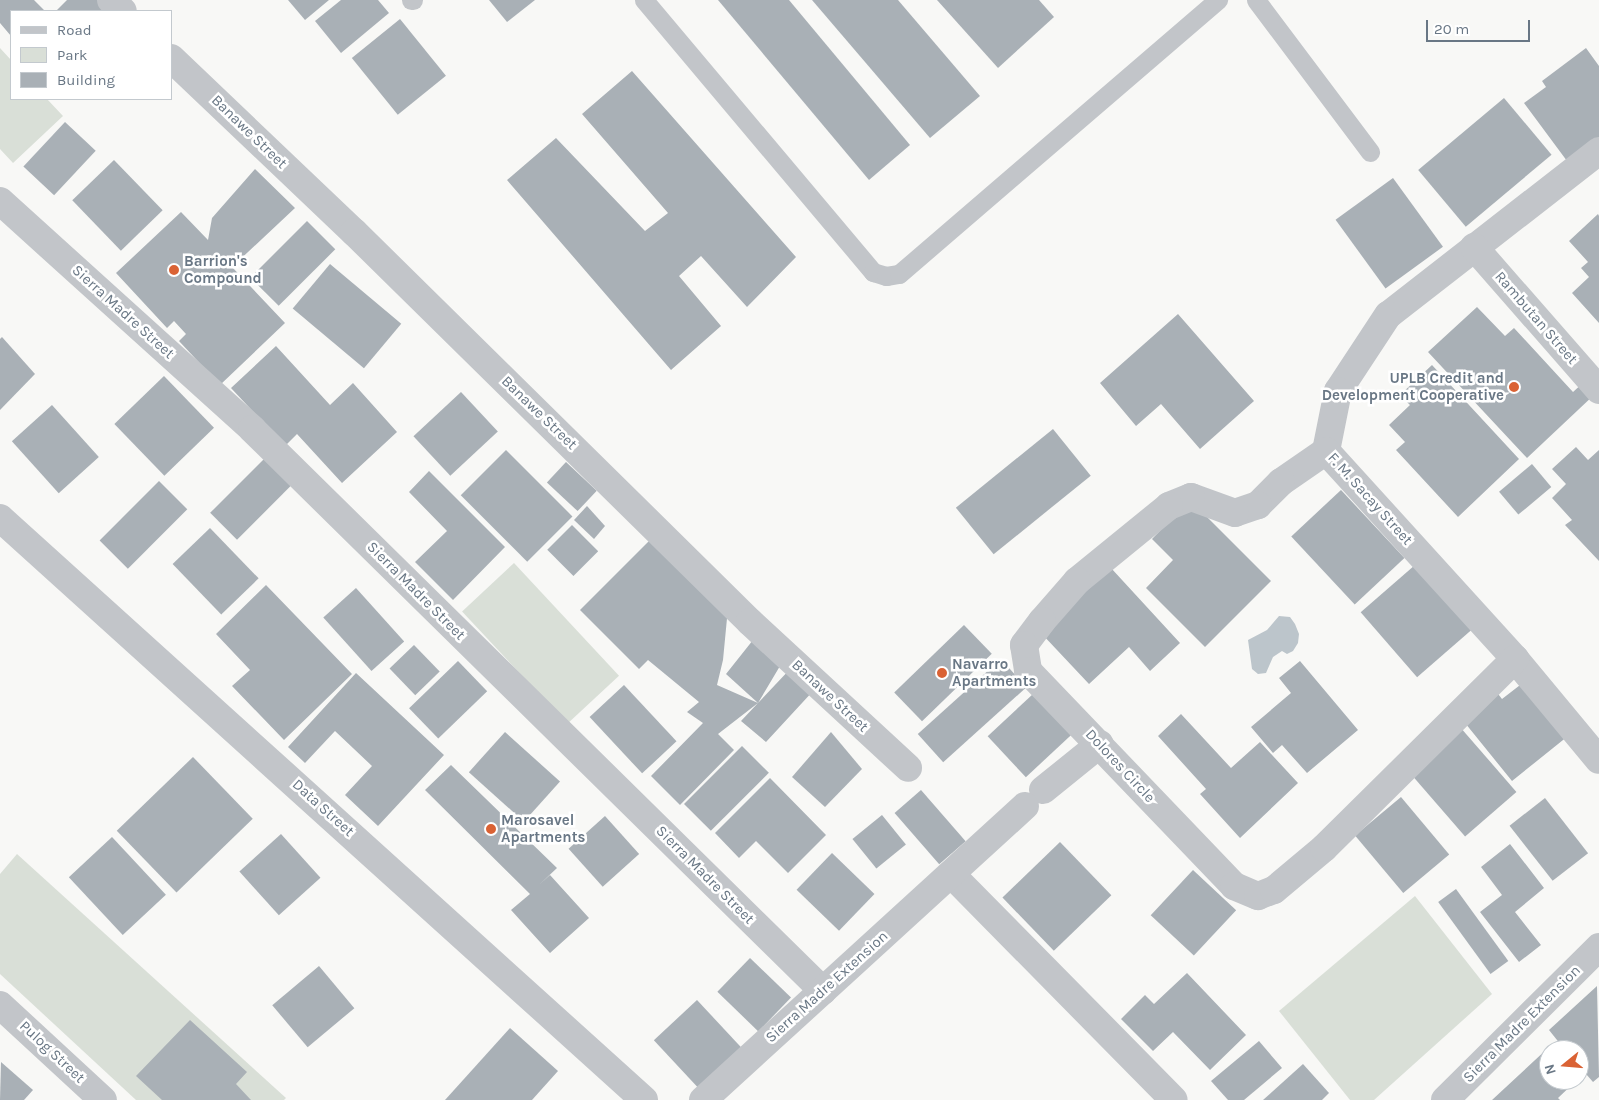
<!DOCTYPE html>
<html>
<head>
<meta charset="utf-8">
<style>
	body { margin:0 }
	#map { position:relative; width:1599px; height:1100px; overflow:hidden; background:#f8f8f6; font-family:Karla,sans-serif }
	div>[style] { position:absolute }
	.green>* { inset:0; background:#d9dfd7; transform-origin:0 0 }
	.water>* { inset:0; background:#bcc5cb }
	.building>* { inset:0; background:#a9b0b6; transform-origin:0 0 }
	.lane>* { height:19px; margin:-9.5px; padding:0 9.5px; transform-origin:9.5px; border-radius:9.5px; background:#c2c5c9 }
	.street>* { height:28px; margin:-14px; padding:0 14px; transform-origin:14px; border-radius:14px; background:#c2c5c9 }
	.dots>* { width:14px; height:14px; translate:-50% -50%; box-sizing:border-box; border:2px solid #fff; border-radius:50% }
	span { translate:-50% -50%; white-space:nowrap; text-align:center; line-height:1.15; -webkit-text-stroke:5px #fff; paint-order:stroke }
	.street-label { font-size:15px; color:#697785 }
	.poi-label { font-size:15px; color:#697785; font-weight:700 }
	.left { translate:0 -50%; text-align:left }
	.right { translate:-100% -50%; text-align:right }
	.legend { position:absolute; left:10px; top:10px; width:162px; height:90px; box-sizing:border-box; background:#fff; border:1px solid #c3c9ce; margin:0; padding:6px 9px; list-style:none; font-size:15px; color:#697785 }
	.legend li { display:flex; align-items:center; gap:10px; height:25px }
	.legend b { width:25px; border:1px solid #c3c9ce }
	.north { position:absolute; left:1539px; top:1040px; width:50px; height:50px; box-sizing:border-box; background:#fff; border:1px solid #c3c9ce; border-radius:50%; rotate:253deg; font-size:14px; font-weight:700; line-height:20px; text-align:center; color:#697785 }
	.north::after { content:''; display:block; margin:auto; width:18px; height:22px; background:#da6234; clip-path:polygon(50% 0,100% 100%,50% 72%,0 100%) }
	.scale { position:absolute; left:1426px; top:20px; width:104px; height:22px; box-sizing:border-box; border:2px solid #697785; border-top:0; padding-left:6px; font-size:15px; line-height:18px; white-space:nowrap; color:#697785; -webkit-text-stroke:4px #fff; paint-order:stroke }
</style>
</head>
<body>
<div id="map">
	<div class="green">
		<div style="clip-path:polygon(0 48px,11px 60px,11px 99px,47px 99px,63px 116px,13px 163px,0 149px)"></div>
		<div style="left:514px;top:563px;width:154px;height:71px;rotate:47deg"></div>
		<div style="clip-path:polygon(17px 854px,286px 1098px,284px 1100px,136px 1100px,0 974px,0 874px)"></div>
		<div style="clip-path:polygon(1415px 896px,1492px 994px,1374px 1100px,1350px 1100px,1279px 1011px)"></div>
	</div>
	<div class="water">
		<div style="clip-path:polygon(1279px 616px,1290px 617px,1295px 624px,1299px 634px,1298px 643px,1293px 651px,1287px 654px,1282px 651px,1273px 657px,1266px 673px,1258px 674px,1252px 669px,1248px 640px,1267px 630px)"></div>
	</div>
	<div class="building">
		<div style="clip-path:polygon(0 0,34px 0,45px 11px,11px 11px,11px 36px,0 23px)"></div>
		<div style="clip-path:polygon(67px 0,106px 0,117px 11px,56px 11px)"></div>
		<div style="clip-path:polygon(288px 0,329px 0,305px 20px)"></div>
		<div style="clip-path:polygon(341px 0,378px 0,389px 13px,341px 53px,315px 21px)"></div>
		<div style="clip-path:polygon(489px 0,535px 0,507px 22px)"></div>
		<div style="clip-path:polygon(718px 0,789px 0,910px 145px,869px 180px)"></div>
		<div style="clip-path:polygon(812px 0,898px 0,980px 96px,930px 138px)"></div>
		<div style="clip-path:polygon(937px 0,1039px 0,1054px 17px,998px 68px)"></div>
		<div style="left:400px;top:19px;width:73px;height:62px;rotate:51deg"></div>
		<div style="clip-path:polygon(1586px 48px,1599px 66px,1599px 137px,1567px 161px,1524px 103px,1546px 87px,1542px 81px)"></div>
		<div style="clip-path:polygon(632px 71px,796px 257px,747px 307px,701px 256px,679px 276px,721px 326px,671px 370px,507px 180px,556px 138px,645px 231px,668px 213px,582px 114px)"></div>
		<div style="left:1504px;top:98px;width:74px;height:112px;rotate:50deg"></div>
		<div style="left:65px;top:122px;width:42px;height:61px;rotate:43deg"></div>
		<div style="left:114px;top:160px;width:70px;height:58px;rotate:46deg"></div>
		<div style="clip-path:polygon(255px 169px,295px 208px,232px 267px,285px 323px,220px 385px,179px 341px,186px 334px,174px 321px,167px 328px,116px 273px,181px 212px,208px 240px,212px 218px)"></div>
		<div style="left:1393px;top:178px;width:85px;height:71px;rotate:54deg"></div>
		<div style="clip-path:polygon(1598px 214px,1599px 216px,1599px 323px,1572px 293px,1589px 277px,1581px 268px,1588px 262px,1569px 241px)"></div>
		<div style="left:307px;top:221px;width:40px;height:80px;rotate:45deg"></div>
		<div style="left:330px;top:264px;width:93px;height:58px;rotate:40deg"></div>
		<div style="clip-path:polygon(1477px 307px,1505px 336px,1514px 328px,1573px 392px,1584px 382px,1595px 394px,1527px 458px,1428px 352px)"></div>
		<div style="clip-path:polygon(1178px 314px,1254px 401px,1200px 449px,1161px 404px,1136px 426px,1100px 383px)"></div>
		<div style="clip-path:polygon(2px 337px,35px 374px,0 410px,0 339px)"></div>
		<div style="clip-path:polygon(276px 346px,330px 405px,353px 383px,397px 432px,342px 483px,297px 434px,285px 446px,231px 388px)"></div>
		<div style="clip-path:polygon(1432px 365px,1519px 459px,1458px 517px,1396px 450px,1405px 442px,1389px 425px,1410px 405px,1400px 395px)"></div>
		<div style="left:164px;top:376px;width:72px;height:69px;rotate:46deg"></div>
		<div style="left:461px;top:392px;width:54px;height:65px;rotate:47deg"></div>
		<div style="left:52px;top:405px;width:70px;height:54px;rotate:48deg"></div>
		<div style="left:1053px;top:429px;width:60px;height:125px;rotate:51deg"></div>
		<div style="clip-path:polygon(1576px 447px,1588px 460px,1599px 450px,1599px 561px,1565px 525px,1572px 520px,1552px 498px,1566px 484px,1552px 469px)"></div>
		<div style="left:506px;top:450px;width:94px;height:64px;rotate:45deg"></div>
		<div style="left:266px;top:457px;width:38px;height:79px;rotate:45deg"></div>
		<div style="left:566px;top:462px;width:42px;height:28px;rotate:43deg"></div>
		<div style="left:1532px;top:464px;width:30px;height:43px;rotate:50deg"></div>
		<div style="clip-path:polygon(429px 471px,505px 547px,453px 600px,415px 562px,447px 531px,409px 492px)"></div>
		<div style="left:159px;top:481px;width:40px;height:84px;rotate:45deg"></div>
		<div style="left:1341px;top:490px;width:93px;height:68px;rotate:47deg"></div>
		<div style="clip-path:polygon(1190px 500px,1271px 581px,1205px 647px,1146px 588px,1173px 560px,1152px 539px)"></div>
		<div style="clip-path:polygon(587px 506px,605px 526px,594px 539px,574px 520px)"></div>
		<div style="left:572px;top:525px;width:37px;height:35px;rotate:45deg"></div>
		<div style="left:210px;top:528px;width:70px;height:52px;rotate:46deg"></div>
		<div style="clip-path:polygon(650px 540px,728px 608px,723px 660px,717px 685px,758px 703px,726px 674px,753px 640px,780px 666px,758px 703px,792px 667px,814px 690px,766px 742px,741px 721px,758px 703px,718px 734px,734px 750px,680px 805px,651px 776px,703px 723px,687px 712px,699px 702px,648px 660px,639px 669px,580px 610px)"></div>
		<div style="left:1415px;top:565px;width:86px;height:72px;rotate:49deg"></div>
		<div style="clip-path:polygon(1111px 568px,1180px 643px,1150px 671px,1129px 647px,1089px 684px,1041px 633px)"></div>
		<div style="clip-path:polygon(266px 585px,352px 674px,284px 740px,232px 686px,250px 670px,216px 634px)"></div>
		<div style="left:356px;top:588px;width:72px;height:44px;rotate:48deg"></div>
		<div style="left:964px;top:625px;width:40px;height:97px;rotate:46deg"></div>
		<div style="left:414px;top:645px;width:37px;height:34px;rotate:46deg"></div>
		<div style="left:1001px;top:659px;width:38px;height:112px;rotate:48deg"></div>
		<div style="left:458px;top:661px;width:42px;height:68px;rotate:46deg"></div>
		<div style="clip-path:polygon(1300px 661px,1358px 730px,1307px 773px,1282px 745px,1273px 753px,1251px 727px,1291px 693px,1279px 678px)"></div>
		<div style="clip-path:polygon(356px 673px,444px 755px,378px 826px,345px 795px,372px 766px,335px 731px,305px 763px,288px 747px)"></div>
		<div style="clip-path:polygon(1524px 682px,1568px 736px,1512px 781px,1461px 718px,1495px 690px,1502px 699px)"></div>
		<div style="left:624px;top:685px;width:77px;height:47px;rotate:47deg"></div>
		<div style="left:1033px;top:694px;width:56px;height:62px;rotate:47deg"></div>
		<div style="clip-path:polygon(1181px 714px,1231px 768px,1260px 742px,1298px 783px,1240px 838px,1200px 794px,1206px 789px,1158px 736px)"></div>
		<div style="left:1460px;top:727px;width:86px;height:68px;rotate:49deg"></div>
		<div style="left:505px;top:732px;width:74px;height:54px;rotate:42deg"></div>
		<div style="clip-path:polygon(831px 732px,862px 769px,825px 807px,792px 777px)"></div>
		<div style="left:742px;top:746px;width:38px;height:82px;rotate:45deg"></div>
		<div style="left:193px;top:757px;width:86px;height:106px;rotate:46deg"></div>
		<div style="clip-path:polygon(451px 765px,557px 868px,540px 884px,550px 875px,589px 918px,550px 953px,511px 910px,530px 894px,425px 790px)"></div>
		<div style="clip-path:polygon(770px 778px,826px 835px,788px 873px,756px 841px,739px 858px,715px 833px)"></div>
		<div style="left:921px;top:790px;width:68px;height:35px;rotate:49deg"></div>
		<div style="left:1401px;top:797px;width:75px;height:60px;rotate:50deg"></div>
		<div style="left:1545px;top:798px;width:70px;height:45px;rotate:52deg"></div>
		<div style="left:882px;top:815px;width:38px;height:38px;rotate:51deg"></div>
		<div style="left:605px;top:816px;width:51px;height:49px;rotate:48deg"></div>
		<div style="left:281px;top:834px;width:59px;height:56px;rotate:48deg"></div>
		<div style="left:112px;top:837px;width:79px;height:59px;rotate:47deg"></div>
		<div style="left:1060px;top:842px;width:74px;height:80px;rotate:46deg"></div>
		<div style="clip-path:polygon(1510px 844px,1544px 888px,1515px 912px,1541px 945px,1519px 962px,1480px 912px,1502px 895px,1481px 867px)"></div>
		<div style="left:832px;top:853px;width:59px;height:51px;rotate:44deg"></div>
		<div style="left:1193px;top:870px;width:59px;height:62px;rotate:43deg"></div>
		<div style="left:1456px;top:889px;width:89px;height:22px;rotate:54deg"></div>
		<div style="left:750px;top:958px;width:57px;height:47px;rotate:44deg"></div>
		<div style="left:319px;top:966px;width:55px;height:61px;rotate:50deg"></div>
		<div style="clip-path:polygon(1187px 973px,1246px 1035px,1210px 1070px,1173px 1032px,1153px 1051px,1121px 1019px,1145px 995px,1154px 1004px)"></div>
		<div style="clip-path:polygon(1597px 986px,1599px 1077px,1593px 1082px,1579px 1066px,1579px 1050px,1565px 1050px,1549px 1030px)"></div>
		<div style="left:697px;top:1000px;width:69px;height:59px;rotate:47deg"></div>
		<div style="clip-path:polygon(190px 1020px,247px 1072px,236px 1084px,251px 1100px,162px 1100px,136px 1076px)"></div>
		<div style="clip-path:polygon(510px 1028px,558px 1071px,532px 1100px,445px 1100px)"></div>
		<div style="clip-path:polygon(1259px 1041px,1282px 1068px,1244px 1100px,1228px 1100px,1211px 1081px)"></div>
		<div style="clip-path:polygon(1548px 1048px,1549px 1080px,1577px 1080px,1558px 1098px,1560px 1100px,1492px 1100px)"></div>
		<div style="clip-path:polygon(1px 1062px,33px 1090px,24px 1100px,0 1100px)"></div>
		<div style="clip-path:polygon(1303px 1064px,1329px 1093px,1322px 1100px,1263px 1100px)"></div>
	</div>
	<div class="lane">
		<div style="left:411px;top:0;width:2px"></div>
		<div style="left:644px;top:0;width:356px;rotate:49.9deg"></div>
		<div style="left:873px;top:272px;width:14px;rotate:17deg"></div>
		<div style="left:886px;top:276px;width:13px;rotate:-9deg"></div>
		<div style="left:899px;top:274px;width:421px;rotate:-40.7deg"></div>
		<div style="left:1256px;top:0;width:190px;rotate:53.1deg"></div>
	</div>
	<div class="street">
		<div style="left:111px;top:0;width:16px;rotate:43deg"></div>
		<div style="left:171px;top:58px;width:253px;rotate:43.6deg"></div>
		<div style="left:354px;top:232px;width:556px;rotate:44.56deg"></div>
		<div style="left:750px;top:622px;width:215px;rotate:42.7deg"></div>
		<div style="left:1599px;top:151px;width:267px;rotate:142.1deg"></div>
		<div style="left:1388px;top:315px;width:91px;rotate:123.3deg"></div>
		<div style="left:1338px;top:391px;width:61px;rotate:101.3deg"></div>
		<div style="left:1326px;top:451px;width:281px;rotate:47.7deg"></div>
		<div style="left:1515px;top:659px;width:131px;rotate:50.3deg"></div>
		<div style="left:0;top:201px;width:340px;rotate:42.1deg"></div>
		<div style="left:252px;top:429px;width:801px;rotate:44.54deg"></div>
		<div style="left:1474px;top:247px;width:190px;rotate:48.8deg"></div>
		<div style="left:1326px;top:451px;width:55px;rotate:145.4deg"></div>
		<div style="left:1281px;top:482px;width:33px;rotate:135deg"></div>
		<div style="left:1258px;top:505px;width:24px;rotate:161deg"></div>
		<div style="left:1235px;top:513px;width:47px;rotate:-160deg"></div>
		<div style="left:1191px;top:497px;width:24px;rotate:158deg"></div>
		<div style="left:1169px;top:506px;width:119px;rotate:140.8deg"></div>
		<div style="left:1077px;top:581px;width:53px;rotate:131.2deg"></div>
		<div style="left:1042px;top:621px;width:30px;rotate:127deg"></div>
		<div style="left:1024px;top:645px;width:26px;rotate:81deg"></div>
		<div style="left:1028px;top:671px;width:298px;rotate:46.2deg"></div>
		<div style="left:1234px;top:886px;width:26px;rotate:23deg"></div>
		<div style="left:1258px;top:896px;width:17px;rotate:-21deg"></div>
		<div style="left:1274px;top:890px;width:65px;rotate:-40deg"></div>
		<div style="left:1324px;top:848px;width:269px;rotate:-44.7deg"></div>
		<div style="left:0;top:518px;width:868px;rotate:42.1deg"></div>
		<div style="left:1043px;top:790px;width:73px;rotate:-38.9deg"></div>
		<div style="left:951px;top:874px;width:317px;rotate:45.4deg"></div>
		<div style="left:0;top:1005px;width:140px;rotate:42.7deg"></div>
		<div style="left:703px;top:1100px;width:436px;rotate:-42.4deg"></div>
		<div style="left:1445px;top:1100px;width:217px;rotate:-44.8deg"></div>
	</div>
	<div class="dots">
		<div style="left:174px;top:270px;background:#da6234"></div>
		<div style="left:1514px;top:387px;background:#da6234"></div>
		<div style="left:942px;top:673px;background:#da6234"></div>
		<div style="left:491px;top:829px;background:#da6234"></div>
	</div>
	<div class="street-label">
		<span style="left:249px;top:132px;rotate:44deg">Banawe Street</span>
		<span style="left:123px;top:312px;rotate:42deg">Sierra Madre Street</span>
		<span style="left:1536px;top:318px;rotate:49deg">Rambutan Street</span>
		<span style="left:539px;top:413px;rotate:44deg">Banawe Street</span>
		<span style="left:1370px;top:499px;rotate:48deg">F. M. Sacay Street</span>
		<span style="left:416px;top:591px;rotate:45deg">Sierra Madre Street</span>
		<span style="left:830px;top:696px;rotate:43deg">Banawe Street</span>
		<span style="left:1120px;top:766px;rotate:47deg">Dolores Circle</span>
		<span style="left:323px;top:808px;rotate:42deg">Data Street</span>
		<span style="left:705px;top:875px;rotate:45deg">Sierra Madre Street</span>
		<span style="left:827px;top:987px;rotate:-42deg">Sierra Madre Extension</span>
		<span style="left:1522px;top:1024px;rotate:-45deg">Sierra Madre Extension</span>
		<span style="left:52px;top:1052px;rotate:43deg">Pulog Street</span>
	</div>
	<div class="poi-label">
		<span class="left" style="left:184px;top:270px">Barrion's<br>Compound</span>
		<span class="right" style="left:1504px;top:387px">UPLB Credit and<br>Development Cooperative</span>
		<span class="left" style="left:952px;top:673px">Navarro<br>Apartments</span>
		<span class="left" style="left:501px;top:829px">Marosavel<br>Apartments</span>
	</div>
	<ul class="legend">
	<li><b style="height:6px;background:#c2c5c9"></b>Road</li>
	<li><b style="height:14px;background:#d9dfd7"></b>Park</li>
	<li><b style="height:14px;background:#a9b0b6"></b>Building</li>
	</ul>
	<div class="north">N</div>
	<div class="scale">20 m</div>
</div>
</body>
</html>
